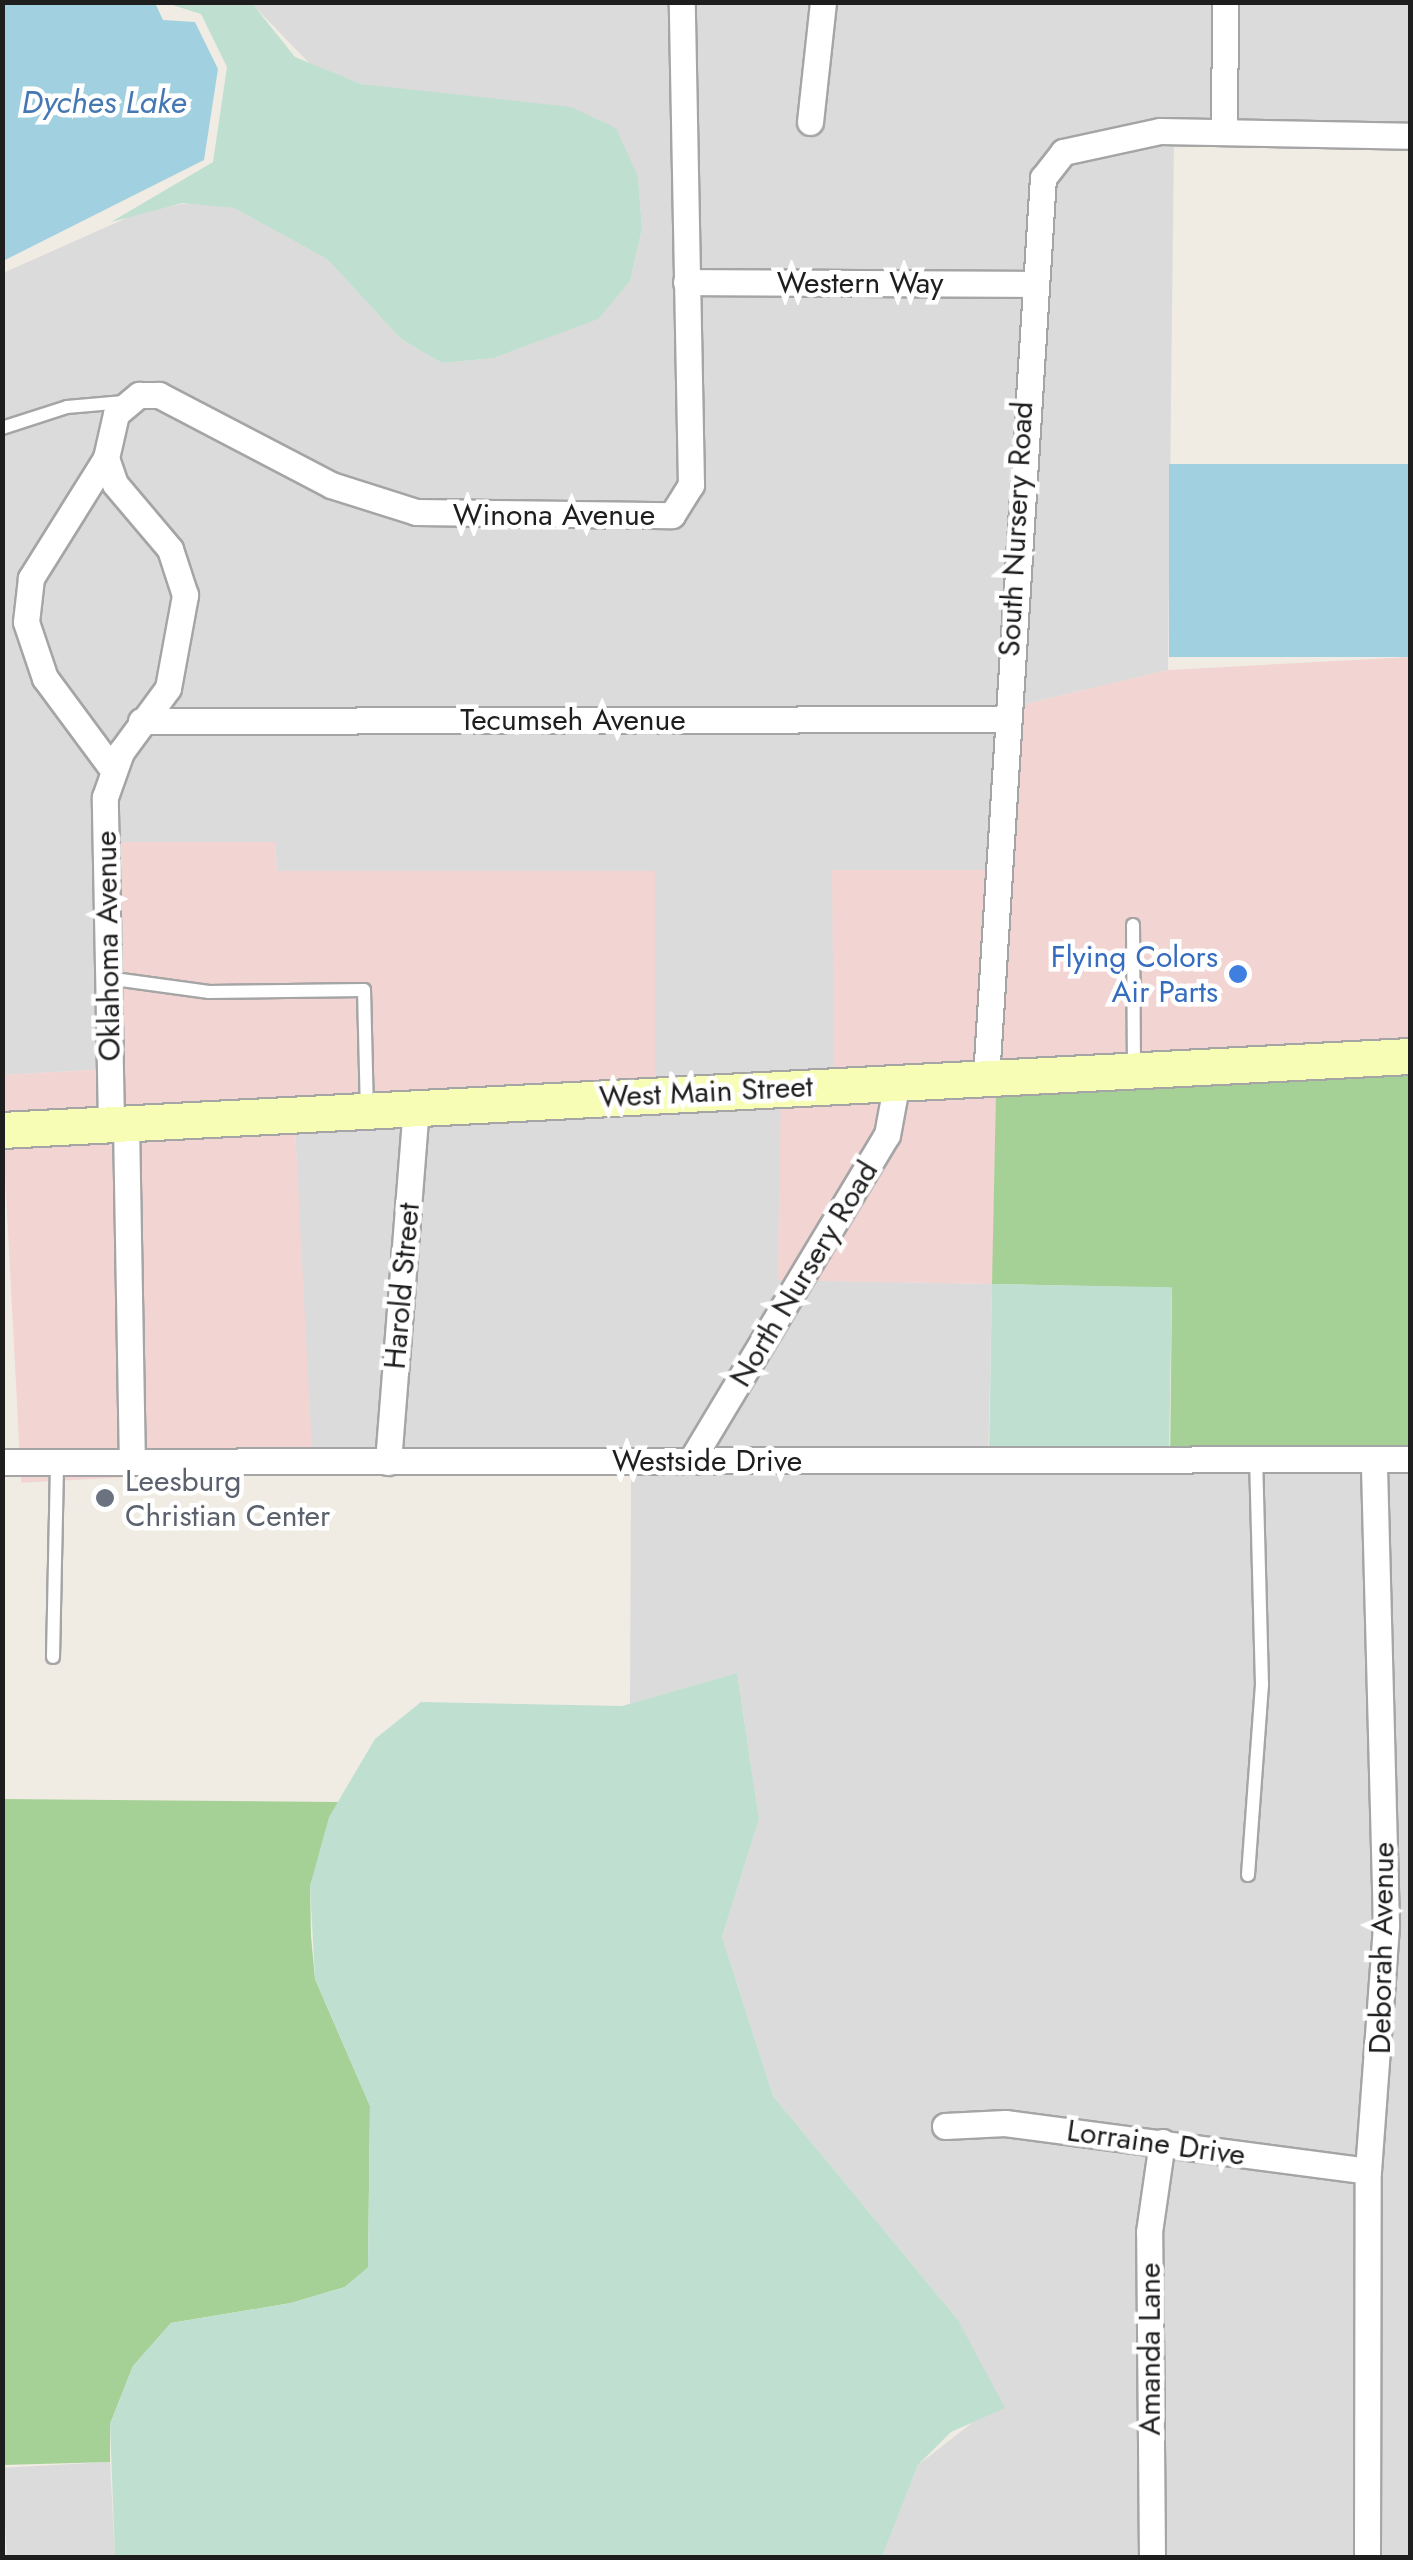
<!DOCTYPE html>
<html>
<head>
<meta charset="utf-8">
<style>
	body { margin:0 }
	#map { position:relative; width:1413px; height:2560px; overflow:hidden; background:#f0ece4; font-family:Jost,sans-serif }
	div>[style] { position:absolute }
	.residential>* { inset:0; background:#dcdbdb; transform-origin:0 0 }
	.commercial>* { inset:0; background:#f2d4d2; transform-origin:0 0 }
	.forest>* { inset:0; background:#a5d196 }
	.wetland>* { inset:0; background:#bfdfd1; transform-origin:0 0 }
	.water>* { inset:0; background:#a1d0e0; transform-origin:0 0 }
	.roads { filter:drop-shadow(2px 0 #a5a5a5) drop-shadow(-2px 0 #a5a5a5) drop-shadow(0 2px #a5a5a5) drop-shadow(0 -2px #a5a5a5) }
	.service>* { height:12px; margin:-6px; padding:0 6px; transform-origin:6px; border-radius:6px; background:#fff }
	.minor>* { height:25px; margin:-12.5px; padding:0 12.5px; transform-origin:12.5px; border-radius:12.5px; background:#fff }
	.secondary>* { height:35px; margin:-17.5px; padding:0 17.5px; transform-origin:17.5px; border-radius:17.5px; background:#f7fdb4 }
	.dots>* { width:28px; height:28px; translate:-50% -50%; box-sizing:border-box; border:5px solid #fff; border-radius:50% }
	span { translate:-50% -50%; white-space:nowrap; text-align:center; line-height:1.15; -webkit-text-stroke:9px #fff; paint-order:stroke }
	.street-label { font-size:30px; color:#1e1e1e }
	.shop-label { font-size:30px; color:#366cbe }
	.right { translate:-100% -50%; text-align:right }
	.worship-label { font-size:30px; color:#5b616d }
	.left { translate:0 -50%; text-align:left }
	.water-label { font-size:32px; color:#4578b3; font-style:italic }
	.frame { position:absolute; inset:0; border:5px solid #1e1e1e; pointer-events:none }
</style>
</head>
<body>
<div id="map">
	<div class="residential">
		<div style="clip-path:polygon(251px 3px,1410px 3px,1410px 130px,1174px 136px,1168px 670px,1017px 706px,1008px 870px,834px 1072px,655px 1081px,654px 871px,277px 871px,275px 842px,108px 1069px,3px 1075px,3px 273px,140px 212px,194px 202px,234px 208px,327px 259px,401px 339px,442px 363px,494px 358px,597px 319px,630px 281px,642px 229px,638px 177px,465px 99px,361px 84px,312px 66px)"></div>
		<div style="clip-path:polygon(783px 1100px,787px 1280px,992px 1284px,988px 1469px,1410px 1463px,1410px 2557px,882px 2557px,918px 2465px,973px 2422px,958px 2320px,773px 2096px,722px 1937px,759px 1819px,737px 1673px,630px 1704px,631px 1471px,311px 1468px,295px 1128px)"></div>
		<div style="left:110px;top:2462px;width:95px;height:108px;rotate:87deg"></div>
	</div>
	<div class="commercial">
		<div style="clip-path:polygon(1410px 657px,1410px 1043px,834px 1072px,832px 870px,1007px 870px,1017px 706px,1168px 670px)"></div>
		<div style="clip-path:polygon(112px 842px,275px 842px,277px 871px,655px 871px,655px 1081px,3px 1117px,3px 1075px,108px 1069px)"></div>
		<div style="left:996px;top:1090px;width:194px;height:215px;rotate:91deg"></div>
		<div style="left:295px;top:1128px;width:340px;height:292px;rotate:87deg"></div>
	</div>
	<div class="forest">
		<div style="clip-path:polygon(1410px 1069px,1410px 1463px,1170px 1466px,1172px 1288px,992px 1284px,996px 1090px)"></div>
		<div style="clip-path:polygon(2px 1799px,338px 1802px,310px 1886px,311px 1936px,315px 1979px,370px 2106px,368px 2268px,345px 2287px,291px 2303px,171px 2323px,133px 2366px,110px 2424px,110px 2462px,3px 2465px)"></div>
	</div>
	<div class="wetland">
		<div style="clip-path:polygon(251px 2px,295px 57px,361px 84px,571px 107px,616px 128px,638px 177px,642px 229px,630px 281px,598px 319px,494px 358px,442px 363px,401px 339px,327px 259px,234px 208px,183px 203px,111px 222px,213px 162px,227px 67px,201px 14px,166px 3px)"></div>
		<div style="left:992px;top:1284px;width:180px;height:185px;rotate:1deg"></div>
		<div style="clip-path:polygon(737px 1673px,759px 1819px,722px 1937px,773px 2096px,958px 2320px,1005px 2408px,951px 2432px,918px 2465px,882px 2557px,115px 2557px,110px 2424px,133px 2366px,171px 2323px,291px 2303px,345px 2287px,368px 2267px,370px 2106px,315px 1979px,310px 1886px,329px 1817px,375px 1739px,421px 1702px,622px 1706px)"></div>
	</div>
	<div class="water">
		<div style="clip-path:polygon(3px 2px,155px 3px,163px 20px,195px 22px,218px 69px,204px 160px,3px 261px)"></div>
		<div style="left:1410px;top:464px;width:193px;height:241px;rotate:90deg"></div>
	</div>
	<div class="roads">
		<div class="service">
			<div style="left:2px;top:428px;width:68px;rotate:-17.9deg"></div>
			<div style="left:67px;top:407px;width:57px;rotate:-5deg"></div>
			<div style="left:1133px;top:925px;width:143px;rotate:89.6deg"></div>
			<div style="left:107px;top:978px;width:103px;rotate:7.8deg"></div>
			<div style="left:209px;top:992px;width:155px;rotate:-0.7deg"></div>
			<div style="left:364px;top:990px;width:119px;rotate:88.6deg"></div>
			<div style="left:53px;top:1657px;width:195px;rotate:-88.8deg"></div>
			<div style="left:1248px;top:1875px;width:191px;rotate:-85.8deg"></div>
			<div style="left:1262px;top:1685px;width:226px;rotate:-91.5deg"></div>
		</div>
		<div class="minor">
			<div style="left:810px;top:122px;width:121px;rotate:-83.8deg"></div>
			<div style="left:1224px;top:127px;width:125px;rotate:-89.5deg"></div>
			<div style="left:686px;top:282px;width:347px;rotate:0.3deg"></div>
			<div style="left:106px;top:458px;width:142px;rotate:122deg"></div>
			<div style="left:31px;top:578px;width:44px;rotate:96.5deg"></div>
			<div style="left:26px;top:622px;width:59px;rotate:71.3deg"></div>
			<div style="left:45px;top:678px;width:114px;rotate:53.5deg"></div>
			<div style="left:141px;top:721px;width:864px;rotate:-0.13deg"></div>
			<div style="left:986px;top:1078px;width:902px;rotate:-86.38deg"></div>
			<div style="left:1043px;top:178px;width:33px;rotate:-52deg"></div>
			<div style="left:1063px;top:152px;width:99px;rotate:-12.2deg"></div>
			<div style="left:1160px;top:131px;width:250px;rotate:1.1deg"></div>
			<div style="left:111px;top:1123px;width:326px;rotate:-91.1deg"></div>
			<div style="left:105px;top:797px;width:48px;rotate:-70.4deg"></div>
			<div style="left:121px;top:752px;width:79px;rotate:-53.7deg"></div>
			<div style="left:168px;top:688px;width:95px;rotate:-79.6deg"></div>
			<div style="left:185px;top:595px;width:48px;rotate:-108.1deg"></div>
			<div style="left:170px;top:549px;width:85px;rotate:-130.2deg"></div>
			<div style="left:115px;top:484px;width:28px;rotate:-109deg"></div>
			<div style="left:106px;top:458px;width:45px;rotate:-77.2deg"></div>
			<div style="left:116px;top:414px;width:30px;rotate:-40deg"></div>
			<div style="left:139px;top:395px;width:20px"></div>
			<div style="left:159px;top:395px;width:194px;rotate:27.6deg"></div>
			<div style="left:331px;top:485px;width:89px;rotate:17.6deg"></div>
			<div style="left:416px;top:512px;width:256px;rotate:0.7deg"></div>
			<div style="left:672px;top:515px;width:36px;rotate:-58deg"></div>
			<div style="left:691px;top:485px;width:483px;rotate:-91.1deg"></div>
			<div style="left:126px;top:1123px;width:339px;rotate:89deg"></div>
			<div style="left:692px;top:1459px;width:378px;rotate:-59deg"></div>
			<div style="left:887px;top:1135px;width:55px;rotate:-79.5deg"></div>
			<div style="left:2px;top:1462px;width:1408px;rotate:-0.12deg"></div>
			<div style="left:388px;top:1462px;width:353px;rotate:-85.5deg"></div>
			<div style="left:945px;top:2126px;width:60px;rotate:-2.9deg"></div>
			<div style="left:1005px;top:2123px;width:366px;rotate:7.5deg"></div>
			<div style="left:1152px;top:2558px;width:326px;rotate:-90.5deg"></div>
			<div style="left:1149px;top:2232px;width:91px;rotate:-81.8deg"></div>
			<div style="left:1367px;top:2558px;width:387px;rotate:-89.9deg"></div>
			<div style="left:1368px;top:2171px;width:247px;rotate:-85.8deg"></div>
			<div style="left:1386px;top:1925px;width:466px;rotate:-91.5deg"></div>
		</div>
		<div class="secondary">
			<div style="left:2px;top:1130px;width:1410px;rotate:-3.01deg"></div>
		</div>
	</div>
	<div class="dots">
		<div style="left:1238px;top:974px;background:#3f7fe0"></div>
		<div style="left:105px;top:1498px;background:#6b7280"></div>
	</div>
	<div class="street-label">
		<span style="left:860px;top:283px">Western Way</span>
		<span style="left:554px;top:515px">Winona Avenue</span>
		<span style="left:1016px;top:529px;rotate:-87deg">South Nursery Road</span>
		<span style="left:573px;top:720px">Tecumseh Avenue</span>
		<span style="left:108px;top:946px;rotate:-91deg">Oklahoma Avenue</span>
		<span style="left:706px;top:1092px;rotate:-3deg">West Main Street</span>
		<span style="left:804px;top:1274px;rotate:-59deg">North Nursery Road</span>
		<span style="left:402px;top:1286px;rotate:-85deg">Harold Street</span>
		<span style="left:707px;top:1461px">Westside Drive</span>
		<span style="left:1382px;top:1948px;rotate:-89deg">Deborah Avenue</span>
		<span style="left:1156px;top:2143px;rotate:8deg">Lorraine Drive</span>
		<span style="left:1150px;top:2349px;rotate:-90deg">Amanda Lane</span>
	</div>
	<div class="shop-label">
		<span class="right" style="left:1218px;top:974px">Flying Colors<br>Air Parts</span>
	</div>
	<div class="worship-label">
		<span class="left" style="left:125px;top:1498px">Leesburg<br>Christian Center</span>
	</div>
	<div class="water-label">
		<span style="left:104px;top:102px">Dyches Lake</span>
	</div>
	<div class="frame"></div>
</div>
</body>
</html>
